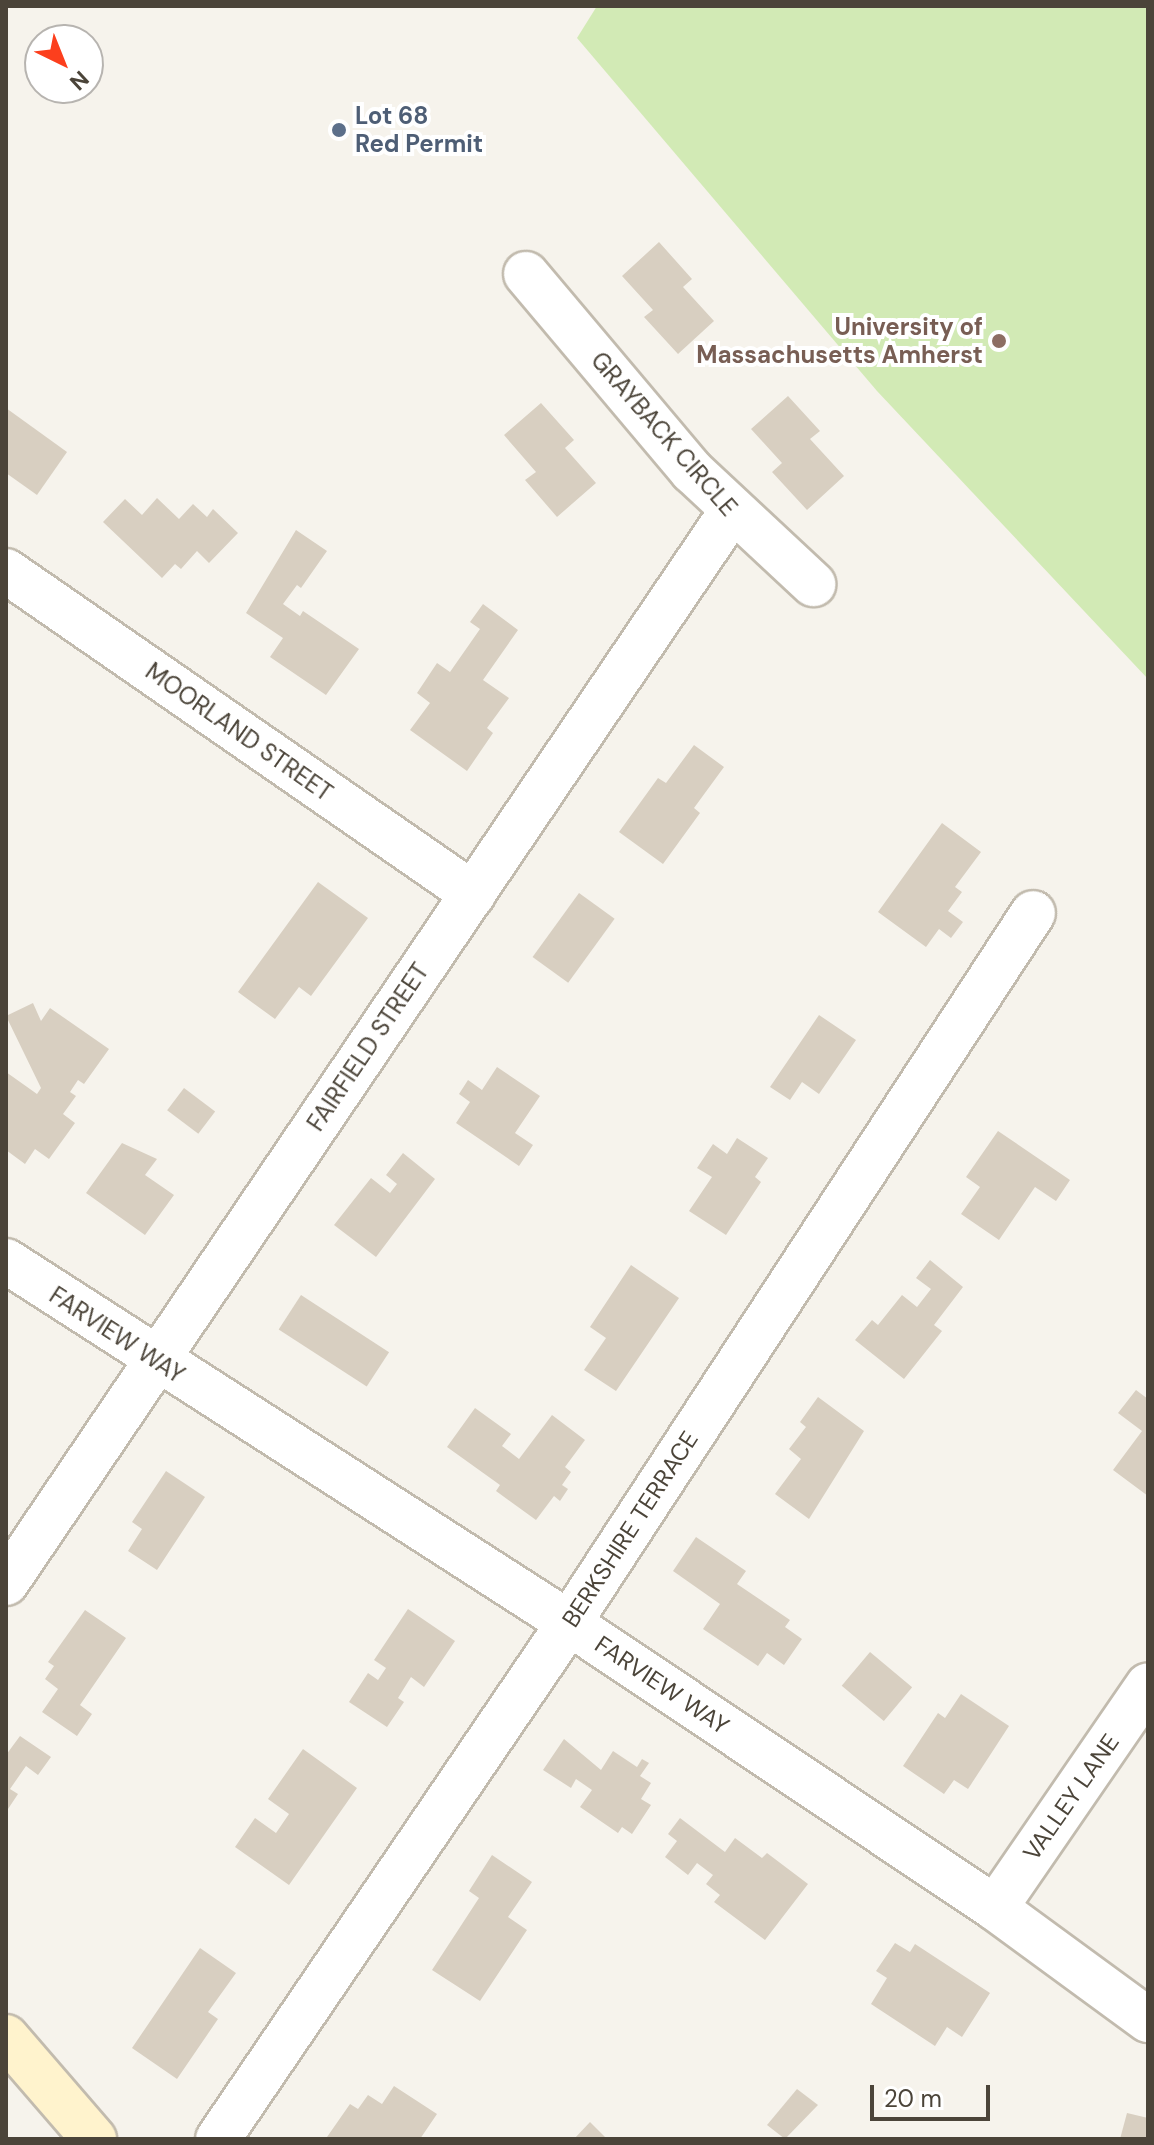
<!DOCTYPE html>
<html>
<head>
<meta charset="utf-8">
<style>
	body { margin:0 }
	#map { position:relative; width:1154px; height:2145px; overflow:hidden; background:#f6f3ec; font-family:"DM Sans",sans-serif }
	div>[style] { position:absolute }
	.green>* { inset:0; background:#d2eab5 }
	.building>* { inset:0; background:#d8cfc1; transform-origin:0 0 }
	.roads { filter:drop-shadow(2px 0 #c2bbae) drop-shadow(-2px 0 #c2bbae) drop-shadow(0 2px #c2bbae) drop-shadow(0 -2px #c2bbae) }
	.minor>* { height:44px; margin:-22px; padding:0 22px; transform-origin:22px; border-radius:22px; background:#fff }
	.secondary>* { height:44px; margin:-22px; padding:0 22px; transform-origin:22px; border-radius:22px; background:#fff3cd }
	.dots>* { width:22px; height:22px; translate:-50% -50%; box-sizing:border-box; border:4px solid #fff; border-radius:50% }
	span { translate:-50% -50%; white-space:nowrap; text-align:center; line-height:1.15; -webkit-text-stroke:8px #fff; paint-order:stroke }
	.service-label { font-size:24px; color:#4e5e75; font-weight:700 }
	.left { translate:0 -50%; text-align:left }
	.education-label { font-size:24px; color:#785e54; font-weight:700 }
	.right { translate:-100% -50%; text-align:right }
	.street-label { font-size:24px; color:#4b4439 }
	.frame { position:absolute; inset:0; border:8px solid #4b4439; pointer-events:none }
	.north { position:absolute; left:24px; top:24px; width:80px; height:80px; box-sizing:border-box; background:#fff; border:2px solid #b7b4b0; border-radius:50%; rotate:137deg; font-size:22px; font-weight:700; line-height:32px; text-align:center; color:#4b4439 }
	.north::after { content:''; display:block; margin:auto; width:28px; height:36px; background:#fc3f1d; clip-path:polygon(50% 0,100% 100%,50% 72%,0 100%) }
	.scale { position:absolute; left:870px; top:2085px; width:120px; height:36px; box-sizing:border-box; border:4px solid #4b4439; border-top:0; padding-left:10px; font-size:24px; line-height:28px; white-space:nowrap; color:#4b4439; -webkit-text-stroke:6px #fff; paint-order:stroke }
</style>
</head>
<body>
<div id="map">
	<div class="green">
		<div style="clip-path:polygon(597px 6px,1148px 6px,1148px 679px,877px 391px,577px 38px)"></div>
	</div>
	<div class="building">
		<div style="clip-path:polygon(659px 242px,692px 279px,683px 287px,714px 321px,678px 354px,644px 317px,653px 310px,622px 276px)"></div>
		<div style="clip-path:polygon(788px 396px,820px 431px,810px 439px,844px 476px,807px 510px,772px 472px,782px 463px,751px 429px)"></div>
		<div style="clip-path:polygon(541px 403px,574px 440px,565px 448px,596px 483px,557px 517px,525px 480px,536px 472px,504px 435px)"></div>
		<div style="clip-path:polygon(6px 408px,67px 452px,37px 495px,6px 473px)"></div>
		<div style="clip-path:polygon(157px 498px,179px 519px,193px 504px,207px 517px,213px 509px,238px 533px,209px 563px,197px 551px,181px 569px,175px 564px,162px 578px,103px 522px,125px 499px,142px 515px)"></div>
		<div style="clip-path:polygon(296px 530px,327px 551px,301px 588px,297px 585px,283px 604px,300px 616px,303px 611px,359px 649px,326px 695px,270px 657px,283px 638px,246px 613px)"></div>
		<div style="clip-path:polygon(483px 604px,518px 630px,483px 680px,509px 698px,487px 728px,493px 733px,467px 771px,410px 730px,430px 703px,417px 693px,437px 663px,450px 672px,480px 629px,470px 622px)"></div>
		<div style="clip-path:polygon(694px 745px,724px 767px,694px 808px,700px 813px,663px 864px,619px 832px,658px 778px,666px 783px)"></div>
		<div style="clip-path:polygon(942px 823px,981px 852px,955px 887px,962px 892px,948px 911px,963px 922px,951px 938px,939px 929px,926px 947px,878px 912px)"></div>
		<div style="clip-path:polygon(318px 882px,368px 918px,311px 996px,299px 987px,275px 1019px,238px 992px)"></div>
		<div style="left:579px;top:893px;width:44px;height:79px;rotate:36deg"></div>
		<div style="clip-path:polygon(33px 1003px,41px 1021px,50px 1008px,109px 1049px,84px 1084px,78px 1080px,70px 1092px,76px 1096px,63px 1114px,75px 1123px,49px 1159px,35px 1149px,25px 1164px,6px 1150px,6px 1072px,37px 1094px,41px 1088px,6px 1016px)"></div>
		<div style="clip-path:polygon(819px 1015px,856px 1040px,819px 1094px,802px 1082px,790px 1100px,770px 1087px)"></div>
		<div style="clip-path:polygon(497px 1067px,540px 1096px,515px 1133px,533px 1145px,519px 1166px,456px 1123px,470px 1102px,459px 1094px,468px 1080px,482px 1090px)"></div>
		<div style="left:184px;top:1088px;width:39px;height:28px;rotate:37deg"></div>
		<div style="clip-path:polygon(998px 1131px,1070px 1180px,1056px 1201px,1035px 1187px,999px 1240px,961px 1214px,980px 1187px,966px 1177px)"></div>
		<div style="clip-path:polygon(737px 1138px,768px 1158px,755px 1177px,761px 1182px,726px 1235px,689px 1211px,712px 1177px,697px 1168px,713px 1144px,727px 1154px)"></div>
		<div style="clip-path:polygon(122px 1143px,157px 1159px,145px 1175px,174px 1195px,145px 1235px,86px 1193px)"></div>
		<div style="clip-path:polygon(403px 1153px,435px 1179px,376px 1257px,334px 1225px,371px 1178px,390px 1193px,397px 1184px,386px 1175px)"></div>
		<div style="clip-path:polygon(930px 1260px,963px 1287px,934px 1325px,942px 1331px,904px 1379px,855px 1340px,872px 1320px,878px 1325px,902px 1295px,917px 1307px,931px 1289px,916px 1278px)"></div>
		<div style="clip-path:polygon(631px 1265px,679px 1298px,616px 1391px,584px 1370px,606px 1338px,590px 1327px)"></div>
		<div style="left:301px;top:1295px;width:105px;height:41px;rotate:33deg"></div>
		<div style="clip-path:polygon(1136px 1390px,1148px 1399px,1148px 1496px,1113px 1470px,1142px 1431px,1118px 1413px)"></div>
		<div style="clip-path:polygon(818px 1397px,864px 1431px,809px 1519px,775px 1494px,801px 1459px,789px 1449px,806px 1427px,800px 1422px)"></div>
		<div style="clip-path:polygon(475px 1408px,511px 1434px,502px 1446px,519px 1459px,552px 1415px,585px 1440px,565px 1467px,571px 1472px,562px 1485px,568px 1489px,560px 1501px,554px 1496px,536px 1520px,496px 1491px,500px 1485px,447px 1447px)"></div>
		<div style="clip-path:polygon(166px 1471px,205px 1497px,157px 1570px,128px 1551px,142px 1529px,132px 1522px)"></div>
		<div style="clip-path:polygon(696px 1537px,746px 1571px,737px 1584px,790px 1620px,785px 1627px,802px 1639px,784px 1665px,767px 1653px,758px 1666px,703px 1629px,720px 1604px,673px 1571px)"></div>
		<div style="clip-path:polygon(408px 1609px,455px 1641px,424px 1687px,411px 1677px,398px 1698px,404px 1702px,387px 1727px,349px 1702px,368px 1673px,378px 1680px,386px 1668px,374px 1660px)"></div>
		<div style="clip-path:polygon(85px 1610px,126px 1638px,80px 1705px,92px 1714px,77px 1736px,42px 1712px,58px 1689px,45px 1679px,54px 1666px,48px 1662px)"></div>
		<div style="left:870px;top:1652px;width:55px;height:44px;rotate:40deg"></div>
		<div style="clip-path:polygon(961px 1694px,1009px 1726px,968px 1789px,954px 1780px,944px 1794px,903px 1766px,938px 1713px,945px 1718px)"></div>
		<div style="clip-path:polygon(20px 1736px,51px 1757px,38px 1775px,26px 1766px,10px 1789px,18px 1794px,6px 1812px,6px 1755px)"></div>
		<div style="clip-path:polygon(564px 1739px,601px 1770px,613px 1751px,637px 1767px,642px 1759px,649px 1763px,640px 1776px,651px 1783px,641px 1799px,651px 1805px,632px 1834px,622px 1827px,618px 1833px,580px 1807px,592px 1790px,576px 1779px,571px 1788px,543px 1770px)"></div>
		<div style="clip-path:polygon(303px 1749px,357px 1788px,289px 1885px,235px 1847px,255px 1818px,276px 1833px,289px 1814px,268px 1799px)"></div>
		<div style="clip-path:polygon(680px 1818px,725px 1852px,735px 1838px,762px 1858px,767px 1853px,808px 1884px,765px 1940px,714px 1902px,720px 1895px,706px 1884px,713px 1875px,697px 1863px,688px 1875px,665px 1857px,677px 1841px,668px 1834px)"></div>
		<div style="clip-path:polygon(492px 1855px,532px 1882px,508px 1917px,527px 1930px,480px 2001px,432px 1970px,479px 1898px,469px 1891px)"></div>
		<div style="clip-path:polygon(895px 1943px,910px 1952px,915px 1944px,990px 1993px,962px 2037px,947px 2027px,935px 2046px,871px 2004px,887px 1978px,876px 1971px)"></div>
		<div style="clip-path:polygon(200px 1948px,236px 1973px,208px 2012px,218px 2019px,177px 2079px,132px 2048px)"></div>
		<div style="clip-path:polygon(394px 2086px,437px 2114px,420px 2139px,327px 2137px,350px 2104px,358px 2109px,368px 2095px,382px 2104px)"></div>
		<div style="clip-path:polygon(797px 2089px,818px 2105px,785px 2139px,767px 2125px)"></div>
		<div style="clip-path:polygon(1127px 2113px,1148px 2118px,1148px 2139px,1120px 2139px)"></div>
		<div style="clip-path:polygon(590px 2122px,607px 2139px,574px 2139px)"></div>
	</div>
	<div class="roads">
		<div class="minor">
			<div style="left:526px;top:274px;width:258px;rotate:49.9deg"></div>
			<div style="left:692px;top:471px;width:166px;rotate:43deg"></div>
			<div style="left:6px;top:571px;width:568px;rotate:34.67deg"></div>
			<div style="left:6px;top:1261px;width:669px;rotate:32.74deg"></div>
			<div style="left:569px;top:1623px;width:513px;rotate:33.78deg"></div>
			<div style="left:995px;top:1908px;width:190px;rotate:36.2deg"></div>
			<div style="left:6px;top:1583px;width:1293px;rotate:-55.9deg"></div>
			<div style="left:995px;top:1908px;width:270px;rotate:-55.5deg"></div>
			<div style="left:218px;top:2139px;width:624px;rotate:-55.78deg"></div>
			<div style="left:569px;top:1623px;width:848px;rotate:-56.83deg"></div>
		</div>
		<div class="secondary">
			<div style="left:6px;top:2037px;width:135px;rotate:49.2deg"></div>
		</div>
	</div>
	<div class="dots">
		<div style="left:339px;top:130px;background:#5c6f8a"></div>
		<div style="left:999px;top:341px;background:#8d6e63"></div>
	</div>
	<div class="service-label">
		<span class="left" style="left:355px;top:130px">Lot 68<br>Red Permit</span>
	</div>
	<div class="education-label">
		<span class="right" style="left:983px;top:341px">University of<br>Massachusetts Amherst</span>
	</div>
	<div class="street-label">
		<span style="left:664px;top:434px;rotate:49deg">GRAYBACK CIRCLE</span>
		<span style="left:239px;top:732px;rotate:35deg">MOORLAND STREET</span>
		<span style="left:368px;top:1047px;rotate:-56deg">FAIRFIELD STREET</span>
		<span style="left:117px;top:1335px;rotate:33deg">FARVIEW WAY</span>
		<span style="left:630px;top:1529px;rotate:-57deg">BERKSHIRE TERRACE</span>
		<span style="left:662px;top:1685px;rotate:34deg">FARVIEW WAY</span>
		<span style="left:1071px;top:1797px;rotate:-55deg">VALLEY LANE</span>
	</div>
	<div class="frame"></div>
	<div class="north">N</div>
	<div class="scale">20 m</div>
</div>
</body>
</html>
